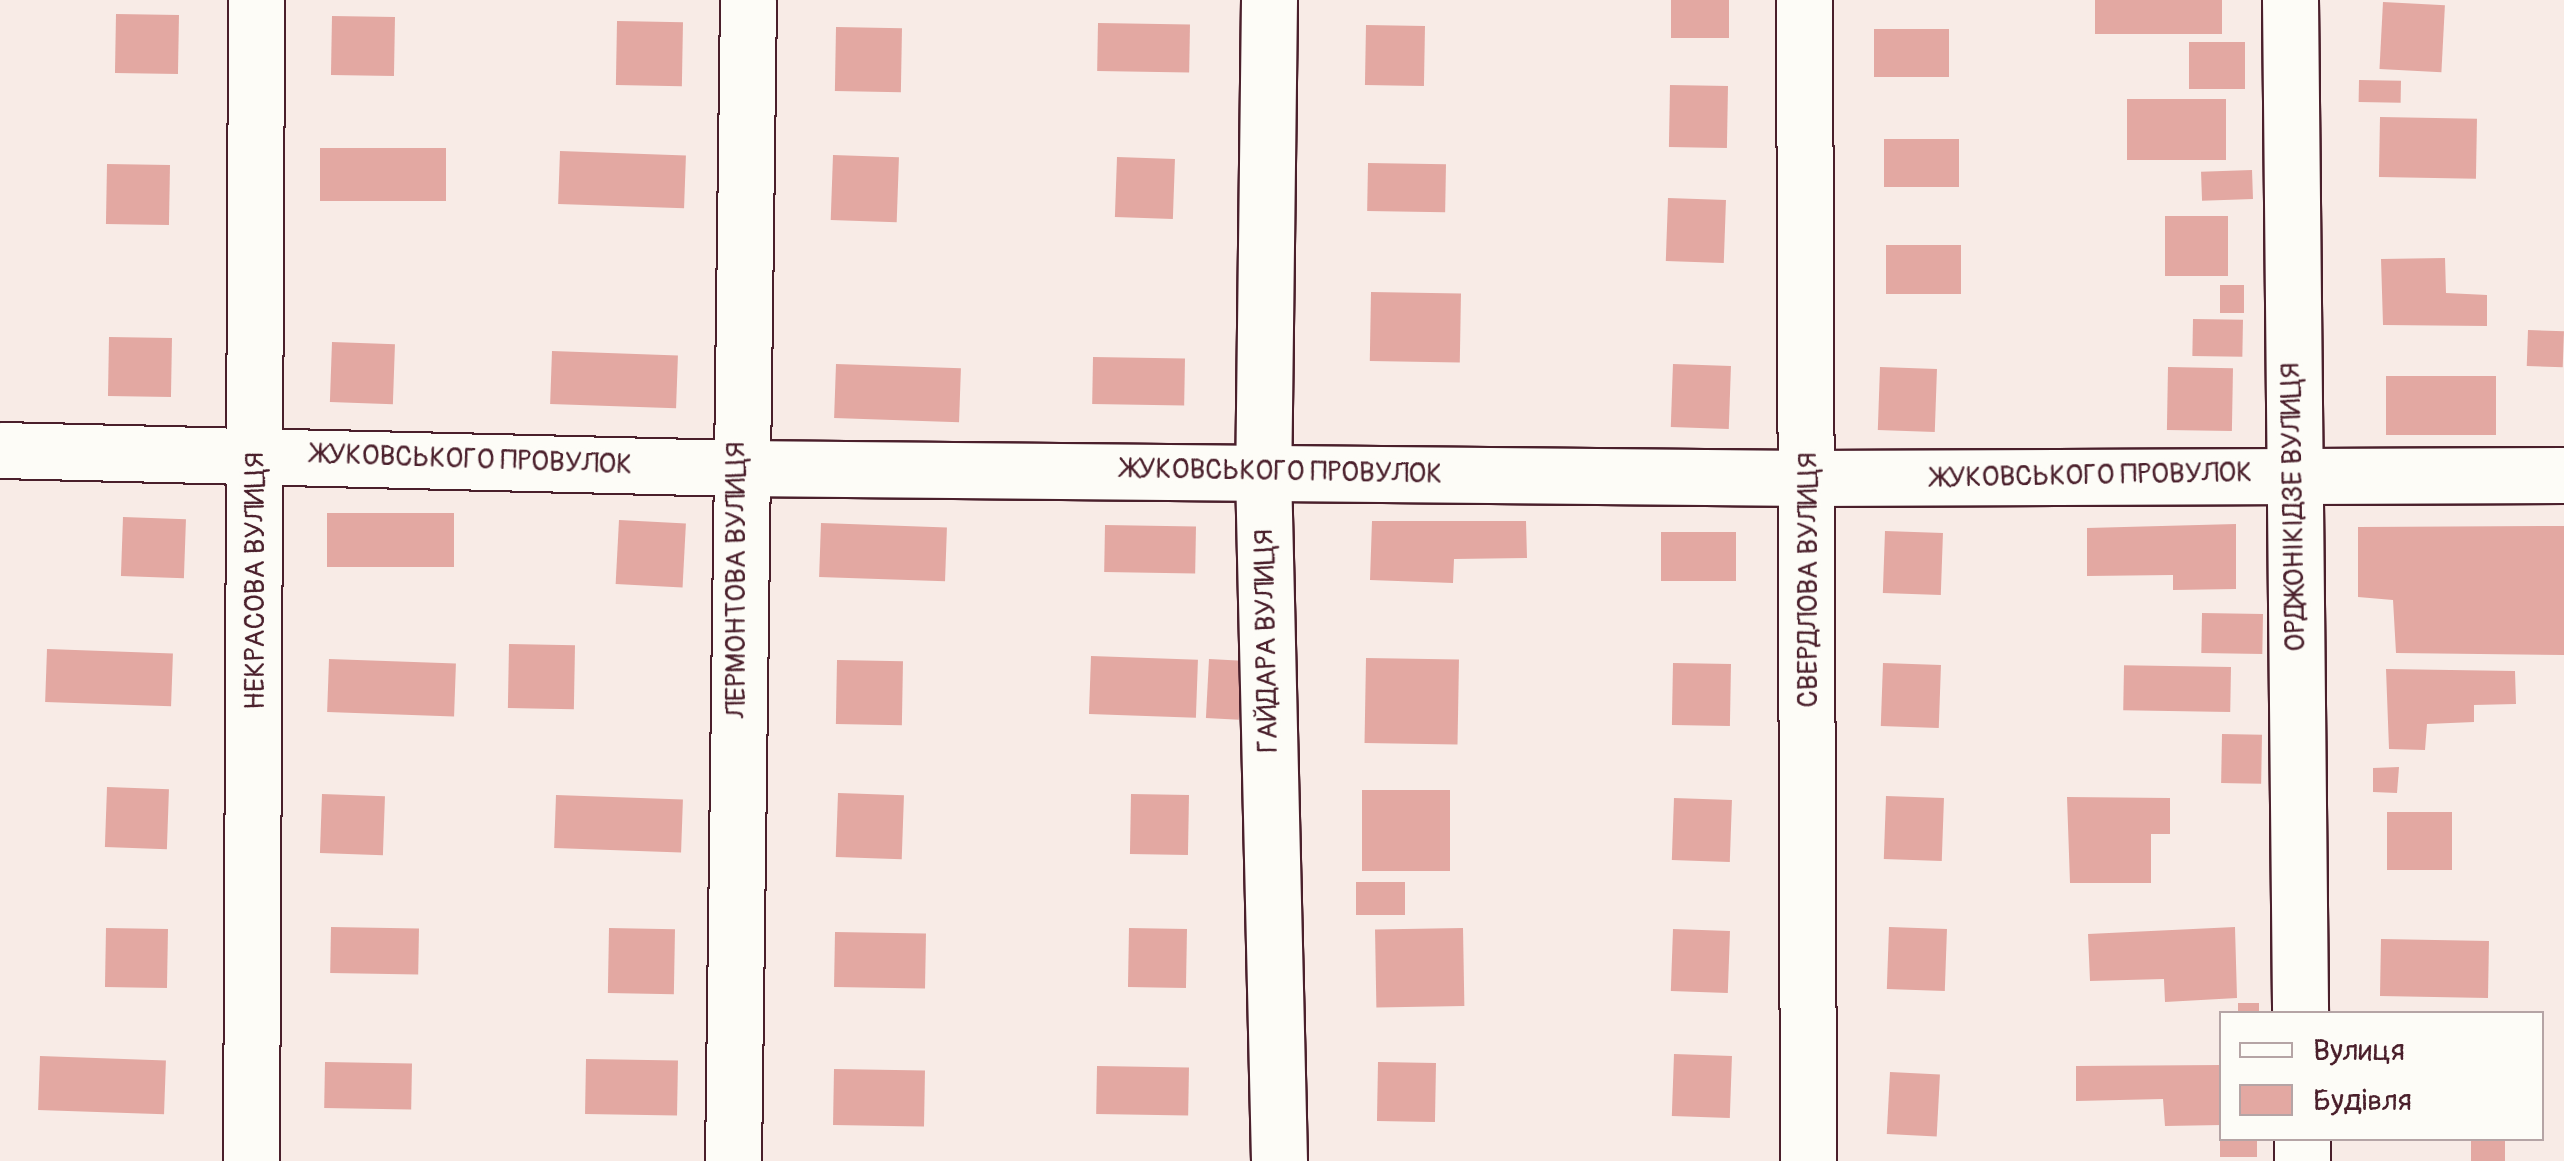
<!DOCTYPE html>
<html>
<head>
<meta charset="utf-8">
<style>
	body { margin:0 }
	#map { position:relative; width:2564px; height:1161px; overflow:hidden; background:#f8ebe6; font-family:Pangolin,sans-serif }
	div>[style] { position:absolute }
	.building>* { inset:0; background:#e3a8a2; transform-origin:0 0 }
	.roads { filter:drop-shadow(2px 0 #4a1f2b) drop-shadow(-2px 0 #4a1f2b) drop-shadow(0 2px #4a1f2b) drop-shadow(0 -2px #4a1f2b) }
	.minor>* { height:55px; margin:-27.5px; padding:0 27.5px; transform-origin:27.5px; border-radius:27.5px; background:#fdfcf7 }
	span { translate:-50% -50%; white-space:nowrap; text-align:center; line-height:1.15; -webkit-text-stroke:8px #fdfcf7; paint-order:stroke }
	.street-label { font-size:28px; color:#4a1f2b }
	.legend { position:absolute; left:2219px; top:1011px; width:325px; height:130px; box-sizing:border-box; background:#fdfcf7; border:2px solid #b5a4a5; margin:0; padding:12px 18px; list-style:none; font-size:30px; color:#4a1f2b }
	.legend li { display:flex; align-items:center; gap:20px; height:50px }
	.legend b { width:50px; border:2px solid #b5a4a5 }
</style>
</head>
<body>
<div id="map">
	<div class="building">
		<div style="left:1671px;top:0;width:58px;height:38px"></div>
		<div style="left:2095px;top:0;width:127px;height:34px"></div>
		<div style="left:2383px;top:2px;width:62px;height:67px;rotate:3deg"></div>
		<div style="left:116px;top:14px;width:63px;height:59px;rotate:1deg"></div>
		<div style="left:332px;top:16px;width:63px;height:59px;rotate:1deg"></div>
		<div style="left:617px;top:21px;width:66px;height:64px;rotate:1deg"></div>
		<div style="left:1098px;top:23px;width:92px;height:48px;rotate:1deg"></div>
		<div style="left:1366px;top:25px;width:59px;height:60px;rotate:1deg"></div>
		<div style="left:836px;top:27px;width:66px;height:64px;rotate:1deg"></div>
		<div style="left:1874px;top:29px;width:75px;height:48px"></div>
		<div style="left:2245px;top:42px;width:47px;height:56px;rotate:90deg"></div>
		<div style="left:2359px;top:80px;width:42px;height:22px;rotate:1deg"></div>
		<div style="left:1670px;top:85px;width:58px;height:62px;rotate:1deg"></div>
		<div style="left:2127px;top:99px;width:99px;height:61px"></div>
		<div style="left:2380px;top:117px;width:97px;height:60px;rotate:1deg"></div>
		<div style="left:1884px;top:139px;width:75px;height:48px"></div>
		<div style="left:320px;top:148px;width:126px;height:53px"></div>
		<div style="left:560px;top:151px;width:126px;height:53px;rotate:2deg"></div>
		<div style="left:833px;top:155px;width:66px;height:65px;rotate:2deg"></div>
		<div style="left:1117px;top:157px;width:58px;height:60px;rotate:2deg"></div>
		<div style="left:1368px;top:163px;width:78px;height:48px;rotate:1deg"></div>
		<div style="left:107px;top:164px;width:63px;height:60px;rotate:1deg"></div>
		<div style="left:2252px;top:170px;width:29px;height:51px;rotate:88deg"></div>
		<div style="left:1668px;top:198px;width:58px;height:63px;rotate:2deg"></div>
		<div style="left:2165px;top:216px;width:63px;height:60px"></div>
		<div style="left:1886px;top:245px;width:75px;height:49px"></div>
		<div style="clip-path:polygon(2445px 258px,2446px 293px,2487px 295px,2487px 326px,2383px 325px,2381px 259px)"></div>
		<div style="left:2220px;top:285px;width:24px;height:28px"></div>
		<div style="left:1371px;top:292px;width:90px;height:69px;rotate:1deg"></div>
		<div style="left:2193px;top:319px;width:50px;height:37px;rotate:1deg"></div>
		<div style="left:2528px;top:330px;width:36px;height:36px;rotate:2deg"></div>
		<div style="left:109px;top:337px;width:63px;height:59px;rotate:1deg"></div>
		<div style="left:332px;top:342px;width:63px;height:60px;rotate:2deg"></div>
		<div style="left:552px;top:351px;width:126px;height:53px;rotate:2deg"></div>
		<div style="left:1093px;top:357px;width:92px;height:47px;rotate:1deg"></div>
		<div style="left:836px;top:364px;width:125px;height:54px;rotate:2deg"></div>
		<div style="left:1673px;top:364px;width:58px;height:63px;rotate:2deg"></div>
		<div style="left:1880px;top:367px;width:57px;height:63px;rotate:2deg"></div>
		<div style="left:2168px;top:367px;width:65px;height:63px;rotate:1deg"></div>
		<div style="left:2386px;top:376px;width:110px;height:59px"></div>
		<div style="left:327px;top:513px;width:127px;height:54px"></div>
		<div style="left:123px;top:517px;width:63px;height:59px;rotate:2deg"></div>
		<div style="left:619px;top:520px;width:67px;height:64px;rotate:3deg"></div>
		<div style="clip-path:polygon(1372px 521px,1526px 521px,1527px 558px,1454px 559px,1453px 583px,1370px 580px)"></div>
		<div style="left:821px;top:523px;width:126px;height:54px;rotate:2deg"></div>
		<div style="clip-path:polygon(2236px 524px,2236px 589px,2173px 590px,2173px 575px,2087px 576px,2087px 528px)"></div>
		<div style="left:1105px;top:525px;width:91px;height:47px;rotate:1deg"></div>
		<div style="clip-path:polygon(2564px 526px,2564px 655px,2396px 653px,2393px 600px,2358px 597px,2358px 527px)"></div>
		<div style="left:1885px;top:531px;width:58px;height:62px;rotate:2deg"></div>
		<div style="left:1661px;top:532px;width:75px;height:49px"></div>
		<div style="left:2263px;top:614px;width:40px;height:61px;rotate:91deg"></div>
		<div style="left:509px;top:644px;width:66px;height:64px;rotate:1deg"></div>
		<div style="left:47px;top:649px;width:126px;height:53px;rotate:2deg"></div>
		<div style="left:1091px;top:656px;width:107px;height:58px;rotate:2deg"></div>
		<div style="left:1366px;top:658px;width:93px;height:85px;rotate:1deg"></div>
		<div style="left:329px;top:659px;width:127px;height:53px;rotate:2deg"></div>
		<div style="left:1209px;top:659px;width:33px;height:59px;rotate:3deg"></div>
		<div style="left:837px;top:660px;width:66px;height:64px;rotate:1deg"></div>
		<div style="left:1673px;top:663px;width:58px;height:62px;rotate:1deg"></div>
		<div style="left:1883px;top:663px;width:58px;height:63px;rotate:2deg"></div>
		<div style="left:2231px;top:667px;width:45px;height:107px;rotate:91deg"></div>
		<div style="clip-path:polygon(2386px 669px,2515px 671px,2516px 704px,2474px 705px,2474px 722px,2427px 724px,2425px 750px,2389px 749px)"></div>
		<div style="left:2222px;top:734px;width:40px;height:49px;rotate:1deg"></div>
		<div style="clip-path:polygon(2399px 767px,2397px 793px,2373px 792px,2373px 768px)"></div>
		<div style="left:107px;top:787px;width:62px;height:60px;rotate:2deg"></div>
		<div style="left:1362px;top:790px;width:88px;height:81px"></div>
		<div style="left:838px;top:793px;width:66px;height:64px;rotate:2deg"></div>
		<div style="left:322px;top:794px;width:63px;height:59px;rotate:2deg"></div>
		<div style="left:1131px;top:794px;width:58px;height:60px;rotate:1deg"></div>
		<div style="left:556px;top:795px;width:127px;height:53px;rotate:2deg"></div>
		<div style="left:1886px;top:796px;width:58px;height:63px;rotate:2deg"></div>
		<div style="clip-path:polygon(2067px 797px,2170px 798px,2170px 834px,2151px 834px,2151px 883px,2070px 883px)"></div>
		<div style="left:1674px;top:798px;width:58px;height:62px;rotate:2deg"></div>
		<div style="left:2387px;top:812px;width:65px;height:58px"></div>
		<div style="left:1356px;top:882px;width:49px;height:33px"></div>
		<div style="left:331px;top:927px;width:88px;height:46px;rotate:1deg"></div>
		<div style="left:1889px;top:927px;width:58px;height:62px;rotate:2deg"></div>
		<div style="clip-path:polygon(2235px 927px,2237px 998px,2165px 1002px,2164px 979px,2090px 981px,2088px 934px)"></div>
		<div style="left:106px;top:928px;width:62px;height:59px;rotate:1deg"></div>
		<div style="left:609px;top:928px;width:66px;height:65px;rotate:1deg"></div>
		<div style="left:1129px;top:928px;width:58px;height:59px;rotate:1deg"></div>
		<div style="left:1463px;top:928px;width:78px;height:88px;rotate:89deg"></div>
		<div style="left:1673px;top:929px;width:57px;height:62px;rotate:2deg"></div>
		<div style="left:835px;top:932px;width:91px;height:55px;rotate:1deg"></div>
		<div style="left:2381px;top:939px;width:108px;height:57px;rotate:1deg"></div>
		<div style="left:2259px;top:1003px;width:11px;height:21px;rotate:90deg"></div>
		<div style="left:1674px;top:1054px;width:58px;height:62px;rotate:2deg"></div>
		<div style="left:40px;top:1056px;width:126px;height:54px;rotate:2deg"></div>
		<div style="left:586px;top:1059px;width:92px;height:55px;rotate:1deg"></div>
		<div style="left:325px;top:1062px;width:87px;height:46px;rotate:1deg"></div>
		<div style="left:1378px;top:1062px;width:58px;height:59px;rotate:1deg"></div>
		<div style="clip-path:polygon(2222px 1065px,2222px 1125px,2165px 1126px,2163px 1099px,2076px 1101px,2076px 1066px)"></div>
		<div style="left:1097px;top:1066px;width:92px;height:48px;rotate:1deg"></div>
		<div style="left:834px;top:1069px;width:91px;height:56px;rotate:1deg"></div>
		<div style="left:1890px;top:1072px;width:50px;height:62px;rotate:3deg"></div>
		<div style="left:2471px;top:1138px;width:34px;height:23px"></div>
		<div style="left:2220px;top:1141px;width:37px;height:16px"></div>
	</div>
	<div class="roads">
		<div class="minor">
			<div style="left:1269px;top:0;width:471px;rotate:90.7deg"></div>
			<div style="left:1263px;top:471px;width:690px;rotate:88.67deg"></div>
			<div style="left:1804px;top:0;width:1161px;rotate:89.8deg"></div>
			<div style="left:2290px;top:0;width:1014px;rotate:89.43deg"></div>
			<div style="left:0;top:450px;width:738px;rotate:1.4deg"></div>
			<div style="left:738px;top:468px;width:1072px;rotate:0.53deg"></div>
			<div style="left:1810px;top:478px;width:754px;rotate:-0.23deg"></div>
			<div style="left:2302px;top:1138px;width:23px;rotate:90deg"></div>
			<div style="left:251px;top:1161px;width:1161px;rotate:-89.75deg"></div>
			<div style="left:733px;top:1161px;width:1161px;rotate:-89.26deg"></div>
		</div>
	</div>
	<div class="street-label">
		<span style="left:472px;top:460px;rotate:2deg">ЖУКОВСЬКОГО ПРОВУЛОК</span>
		<span style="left:1282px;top:472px;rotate:1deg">ЖУКОВСЬКОГО ПРОВУЛОК</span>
		<span style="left:2092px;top:476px;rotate:-1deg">ЖУКОВСЬКОГО ПРОВУЛОК</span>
		<span style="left:2294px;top:507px;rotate:-91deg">ОРДЖОНІКІДЗЕ ВУЛИЦЯ</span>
		<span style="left:737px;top:580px;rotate:-90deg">ЛЕРМОНТОВА ВУЛИЦЯ</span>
		<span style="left:1809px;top:580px;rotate:-90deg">СВЕРДЛОВА ВУЛИЦЯ</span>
		<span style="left:256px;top:581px;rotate:-90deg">НЕКРАСОВА ВУЛИЦЯ</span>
		<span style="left:1267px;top:641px;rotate:-91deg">ГАЙДАРА ВУЛИЦЯ</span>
	</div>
	<ul class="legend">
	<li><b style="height:12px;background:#fdfcf7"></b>Вулиця</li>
	<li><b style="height:28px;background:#e3a8a2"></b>Будівля</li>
	</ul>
</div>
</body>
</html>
